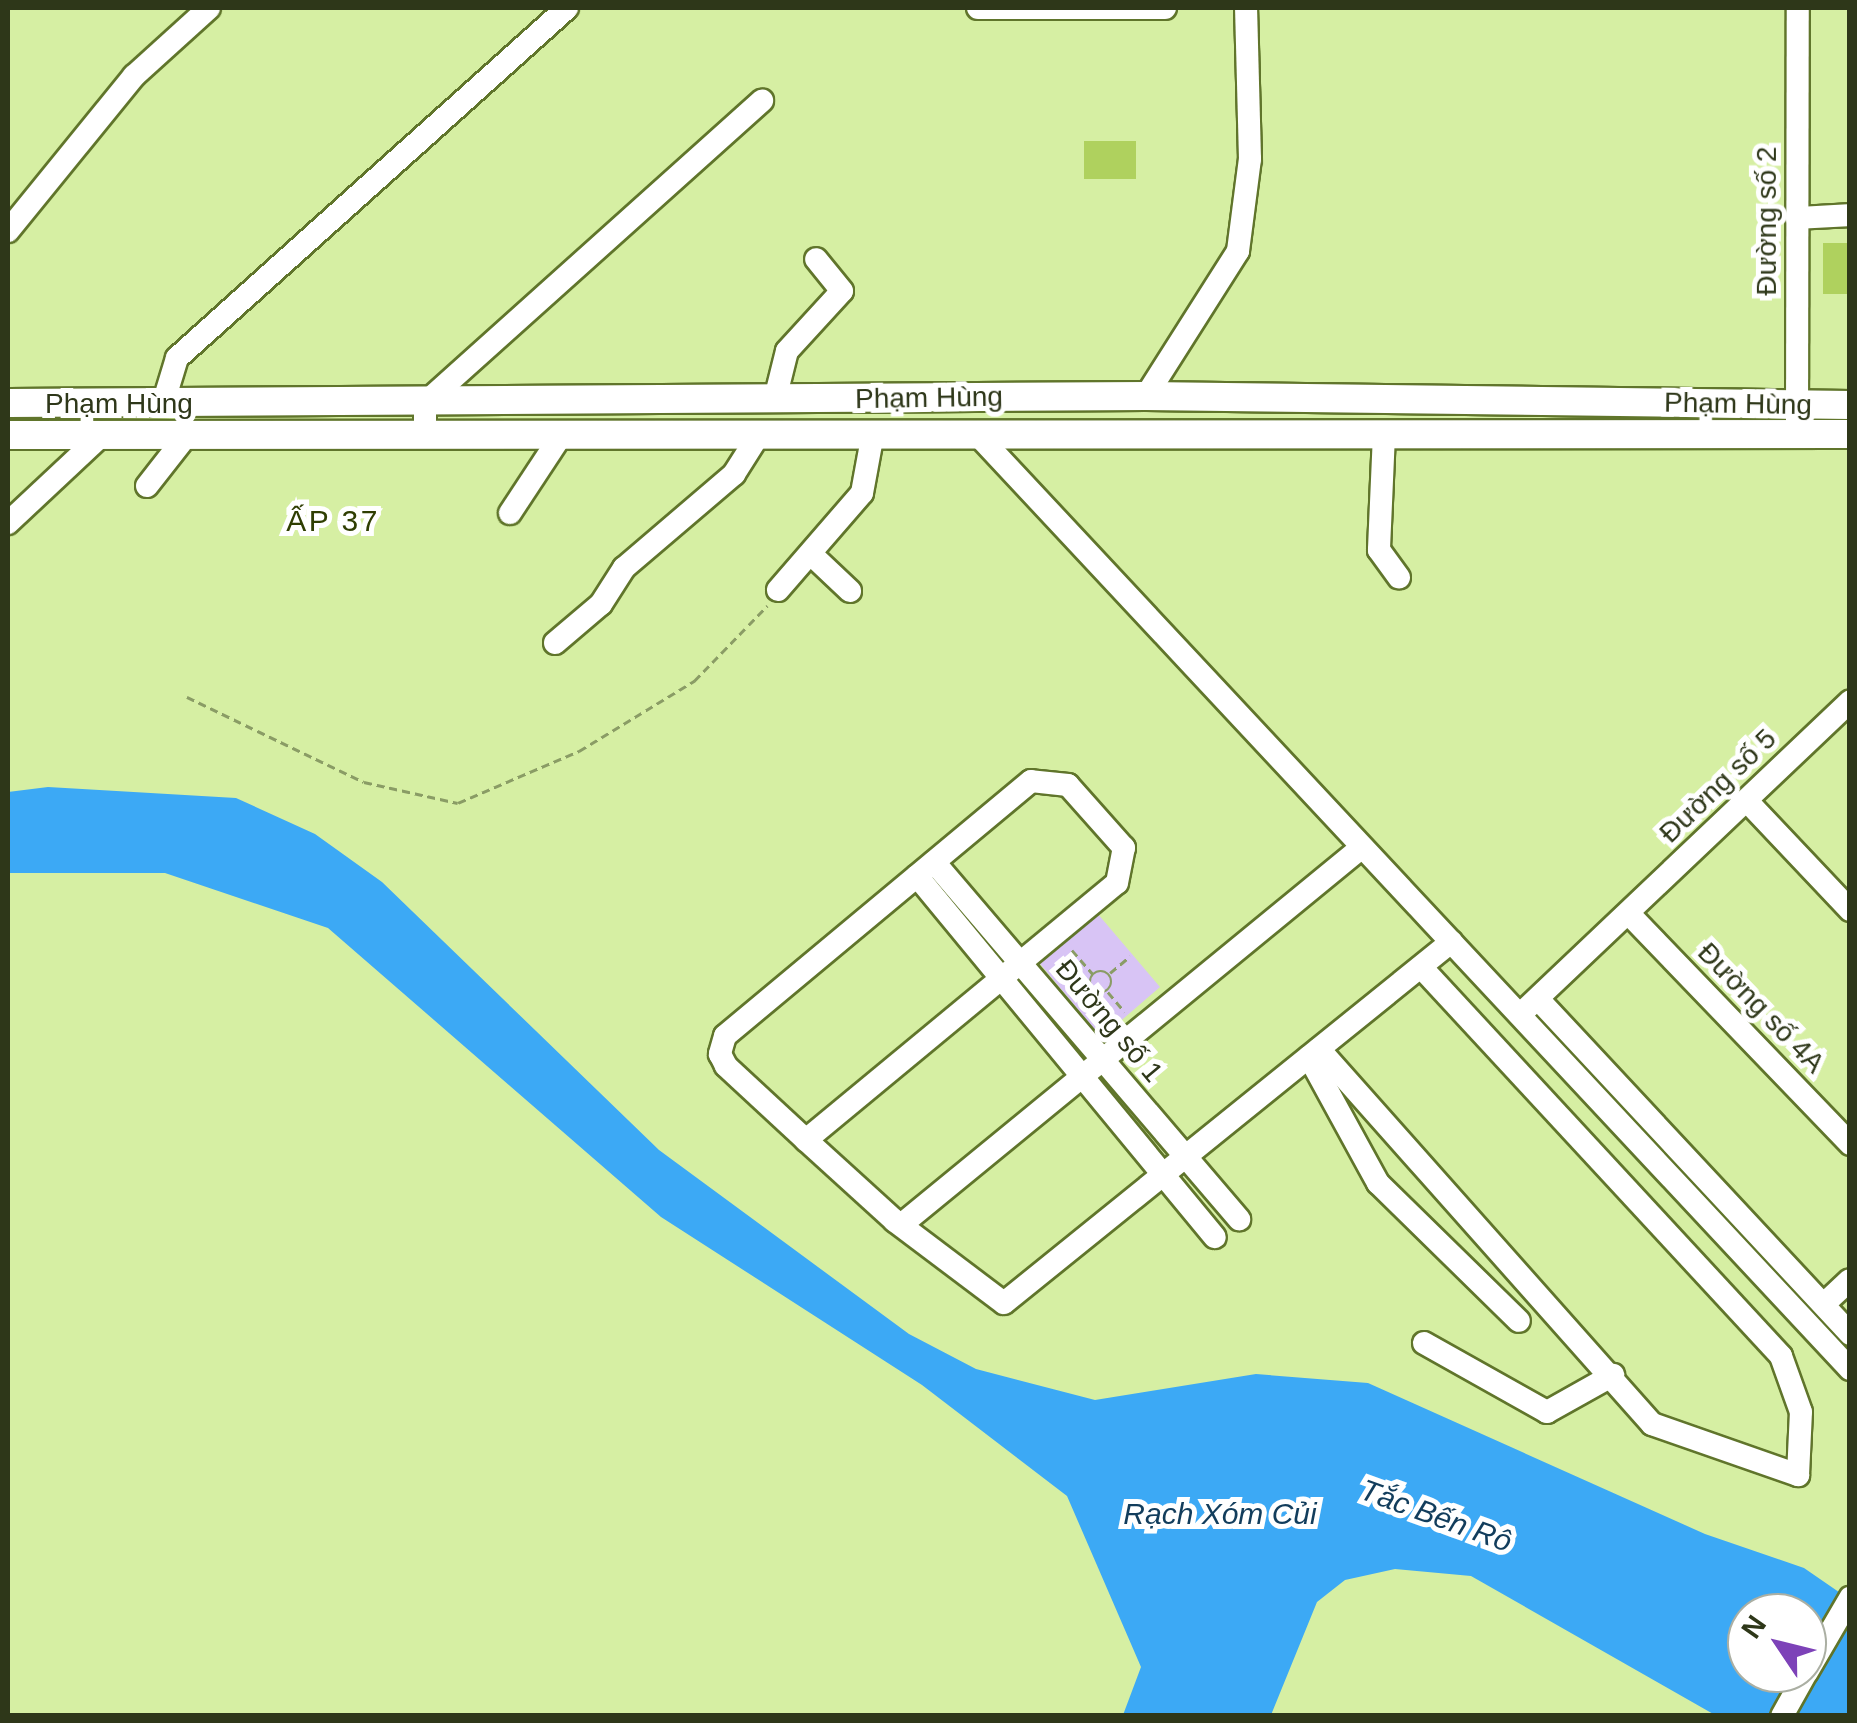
<!DOCTYPE html>
<html>
<head>
<meta charset="utf-8">
<style>
	body { margin:0 }
	#map { position:relative; width:1857px; height:1723px; overflow:hidden; background:#d6efa3; font-family:Arial,sans-serif }
	div>[style] { position:absolute }
	.green>* { inset:0; background:#d8c4f5 }
	.water>* { inset:0; background:#3ca9f5 }
	.building>* { inset:0; background:#afd15e; transform-origin:0 0 }
	.path>* { height:2.5px; margin-top:-1.25px; transform-origin:0; background:repeating-linear-gradient(90deg,#8a9c65 0 8px,transparent 0 13px) }
	.path>.ring { margin:-1.25px; padding:0; box-sizing:content-box; background:none; border:2.5px solid #8a9c65; border-radius:50% }
	.roads { filter:drop-shadow(2px 0 #60752b) drop-shadow(-2px 0 #60752b) drop-shadow(0 2px #60752b) drop-shadow(0 -2px #60752b) }
	.minor>* { height:22px; margin:-11px; padding:0 11px; transform-origin:11px; border-radius:11px; background:#fff }
	.major>* { height:28px; margin:-14px; padding:0 14px; transform-origin:14px; border-radius:14px; background:#fff }
	span { translate:-50% -50%; white-space:nowrap; text-align:center; line-height:1.15; -webkit-text-stroke:10px #fff; paint-order:stroke }
	.street-label { font-size:28px; color:#2e3719 }
	.neighbourhood-label { font-size:30px; color:#2f3e02; letter-spacing:2.5px }
	.water-label { font-size:30px; color:#123d5c; font-style:italic }
	.frame { position:absolute; inset:0; border:10px solid #2e3719; pointer-events:none }
	.north { position:absolute; left:1727px; top:1593px; width:100px; height:100px; box-sizing:border-box; background:#fff; border:2px solid #abafa3; border-radius:50%; rotate:305deg; font-size:28px; font-weight:700; line-height:40px; text-align:center; color:#2e3719 }
	.north::after { content:''; display:block; margin:auto; width:35px; height:45px; background:#7d42b8; clip-path:polygon(50% 0,100% 100%,50% 72%,0 100%) }
</style>
</head>
<body>
<div id="map">
	<div class="green">
		<div style="clip-path:polygon(1086px 900px,1160px 987px,1109px 1031px,1095px 1030px,1036px 959px)"></div>
	</div>
	<div class="water">
		<div style="clip-path:polygon(evenodd,48px 787px,236px 798px,315px 834px,382px 882px,659px 1150px,909px 1334px,976px 1369px,1095px 1400px,1256px 1374px,1368px 1383px,1705px 1534px,1804px 1568px,1849px 1599px,1849px 1715px,1715px 1715px,1471px 1576px,1395px 1569px,1345px 1580px,1317px 1602px,1271px 1715px,1123px 1715px,1141px 1667px,1067px 1496px,922px 1385px,661px 1217px,328px 928px,165px 873px,8px 873px,8px 792px,48px 787px,1747px 1613px,1807px 1613px,1807px 1673px,1747px 1673px,1747px 1613px)"></div>
	</div>
	<div class="building">
		<div style="left:1084px;top:141px;width:52px;height:38px"></div>
		<div style="left:1823px;top:243px;width:27px;height:51px"></div>
	</div>
	<div class="path">
		<div style="left:187px;top:697px;width:196px;rotate:25.7deg"></div>
		<div style="left:364px;top:782px;width:96px;rotate:12.6deg"></div>
		<div style="left:458px;top:803px;width:132px;rotate:-23.3deg"></div>
		<div style="left:579px;top:751px;width:135px;rotate:-31.3deg"></div>
		<div style="left:694px;top:681px;width:105px;rotate:-45.8deg"></div>
		<div style="left:1072px;top:950px;width:32px;rotate:49deg"></div>
		<div class="ring" style="left:1090px;top:971px;width:19.5px;height:19.5px"></div>
		<div style="left:1110px;top:973px;width:26px;rotate:-40deg"></div>
		<div style="left:1108px;top:992px;width:26px;rotate:50deg"></div>
		<div style="left:1079px;top:999px;width:17px;rotate:-40deg"></div>
	</div>
	<div class="roads">
		<div class="minor">
			<div style="left:978px;top:8px;width:187px"></div>
			<div style="left:1797px;top:218px;width:53px;rotate:-3.2deg"></div>
			<div style="left:8px;top:231px;width:200px;rotate:-50.9deg"></div>
			<div style="left:134px;top:76px;width:101px;rotate:-42.2deg"></div>
			<div style="left:1146px;top:396px;width:172px;rotate:-57.6deg"></div>
			<div style="left:1238px;top:251px;width:93px;rotate:-82.6deg"></div>
			<div style="left:1250px;top:159px;width:151px;rotate:-91.5deg"></div>
			<div style="left:775px;top:399px;width:49px;rotate:-76deg"></div>
			<div style="left:787px;top:351px;width:81px;rotate:-47.5deg"></div>
			<div style="left:842px;top:291px;width:41px;rotate:-129.1deg"></div>
			<div style="left:163px;top:404px;width:48px;rotate:-73.1deg"></div>
			<div style="left:177px;top:358px;width:524px;rotate:-41.91deg"></div>
			<div style="left:975px;top:432px;width:1282px;rotate:46.96deg"></div>
			<div style="left:425px;top:433px;width:30px;rotate:-90deg"></div>
			<div style="left:425px;top:403px;width:453px;rotate:-41.9deg"></div>
			<div style="left:1384px;top:434px;width:116px;rotate:92.5deg"></div>
			<div style="left:1379px;top:550px;width:34px;rotate:54deg"></div>
			<div style="left:1797px;top:434px;width:426px;rotate:-89.9deg"></div>
			<div style="left:147px;top:486px;width:63px;rotate:-52deg"></div>
			<div style="left:510px;top:513px;width:95px;rotate:-56.6deg"></div>
			<div style="left:8px;top:523px;width:129px;rotate:-43.1deg"></div>
			<div style="left:813px;top:556px;width:51px;rotate:43.4deg"></div>
			<div style="left:778px;top:590px;width:128px;rotate:-49.1deg"></div>
			<div style="left:862px;top:493px;width:61px;rotate:-79.6deg"></div>
			<div style="left:555px;top:643px;width:60px;rotate:-40.3deg"></div>
			<div style="left:601px;top:604px;width:43px;rotate:-57.4deg"></div>
			<div style="left:624px;top:568px;width:145px;rotate:-40.5deg"></div>
			<div style="left:734px;top:474px;width:49px;rotate:-57.6deg"></div>
			<div style="left:1747px;top:801px;width:150px;rotate:46.6deg"></div>
			<div style="left:934px;top:862px;width:470px;rotate:49.5deg"></div>
			<div style="left:917px;top:876px;width:468px;rotate:50.5deg"></div>
			<div style="left:1629px;top:914px;width:319px;rotate:46.1deg"></div>
			<div style="left:1538px;top:999px;width:458px;rotate:47deg"></div>
			<div style="left:1526px;top:1009px;width:447px;rotate:-43.5deg"></div>
			<div style="left:1319px;top:1049px;width:502px;rotate:48.39deg"></div>
			<div style="left:1652px;top:1424px;width:155px;rotate:19.3deg"></div>
			<div style="left:1798px;top:1475px;width:63px;rotate:-87.3deg"></div>
			<div style="left:1801px;top:1412px;width:59px;rotate:-109.7deg"></div>
			<div style="left:1781px;top:1356px;width:530px;rotate:-132.78deg"></div>
			<div style="left:1309px;top:1057px;width:144px;rotate:61.3deg"></div>
			<div style="left:1378px;top:1183px;width:197px;rotate:44.4deg"></div>
			<div style="left:806px;top:1140px;width:403px;rotate:-39.6deg"></div>
			<div style="left:1117px;top:883px;width:36px;rotate:-79deg"></div>
			<div style="left:1124px;top:848px;width:84px;rotate:-131.6deg"></div>
			<div style="left:1068px;top:785px;width:37px;rotate:-174deg"></div>
			<div style="left:1031px;top:781px;width:398px;rotate:140.2deg"></div>
			<div style="left:725px;top:1036px;width:19px;rotate:106deg"></div>
			<div style="left:720px;top:1054px;width:13px;rotate:63deg"></div>
			<div style="left:726px;top:1066px;width:109px;rotate:42.8deg"></div>
			<div style="left:806px;top:1140px;width:120px;rotate:42.3deg"></div>
			<div style="left:895px;top:1221px;width:136px;rotate:37deg"></div>
			<div style="left:1004px;top:1303px;width:575px;rotate:-38.92deg"></div>
			<div style="left:901px;top:1225px;width:595px;rotate:-39.34deg"></div>
			<div style="left:1824px;top:1304px;width:35px;rotate:-43deg"></div>
			<div style="left:1424px;top:1343px;width:141px;rotate:29.3deg"></div>
			<div style="left:1547px;top:1412px;width:76px;rotate:-29.3deg"></div>
			<div style="left:1807px;top:1672px;width:86px;rotate:-59.8deg"></div>
			<div style="left:1782px;top:1716px;width:49px;rotate:-60.8deg"></div>
		</div>
		<div class="major">
			<div style="left:8px;top:403px;width:1138px;rotate:-0.35deg"></div>
			<div style="left:1146px;top:396px;width:704px;rotate:0.73deg"></div>
			<div style="left:8px;top:435px;width:1842px;rotate:-0.03deg"></div>
		</div>
	</div>
	<div class="street-label">
		<span style="left:1767px;top:221px;rotate:-90deg">Đường số 2</span>
		<span style="left:929px;top:398px;rotate:-1deg">Phạm Hùng</span>
		<span style="left:119px;top:404px">Phạm Hùng</span>
		<span style="left:1738px;top:404px;rotate:1deg">Phạm Hùng</span>
		<span style="left:1718px;top:786px;rotate:-44deg">Đường số 5</span>
		<span style="left:1761px;top:1008px;rotate:46deg">Đường số 4A</span>
		<span style="left:1109px;top:1021px;rotate:50deg">Đường số 1</span>
	</div>
	<div class="neighbourhood-label">
		<span style="left:333px;top:521px">ẤP 37</span>
	</div>
	<div class="water-label">
		<span style="left:1220px;top:1514px">Rạch Xóm Củi</span>
		<span style="left:1436px;top:1516px;rotate:20deg">Tắc Bến Rô</span>
	</div>
	<div class="frame"></div>
	<div class="north">N</div>
</div>
</body>
</html>
